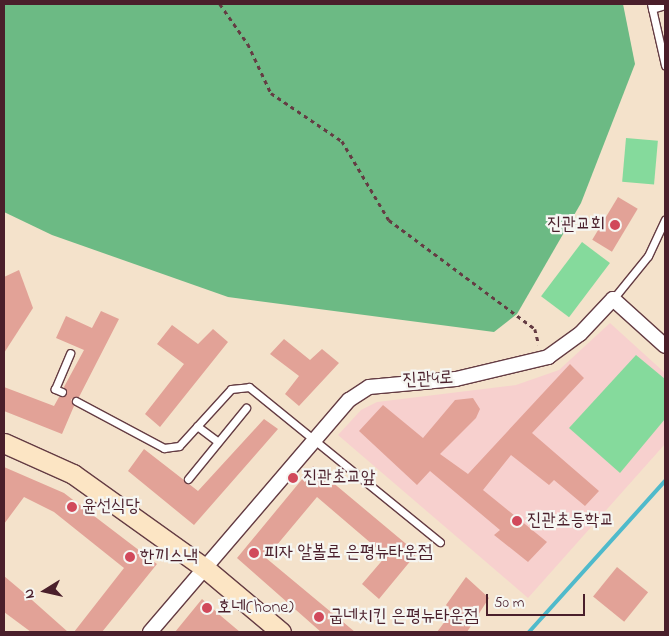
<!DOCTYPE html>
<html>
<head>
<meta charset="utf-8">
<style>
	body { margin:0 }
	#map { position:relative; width:669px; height:636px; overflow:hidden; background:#f4e2cb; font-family:"Indie Flower","Poor Story",sans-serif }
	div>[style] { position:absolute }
	.built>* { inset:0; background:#f7d0ce }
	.green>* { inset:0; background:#85da9c; transform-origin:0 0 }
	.forest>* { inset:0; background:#6cba84 }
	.stream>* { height:4px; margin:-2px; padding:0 2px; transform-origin:2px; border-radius:2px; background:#4fbacb }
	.building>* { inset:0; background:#e2a297; transform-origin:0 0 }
	.path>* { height:2.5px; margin-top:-1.25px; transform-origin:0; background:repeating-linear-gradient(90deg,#643c43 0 4px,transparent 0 8px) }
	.roads { filter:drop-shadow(1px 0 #643c43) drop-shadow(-1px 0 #643c43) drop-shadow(0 1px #643c43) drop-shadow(0 -1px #643c43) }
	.lane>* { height:7px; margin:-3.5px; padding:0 3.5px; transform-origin:3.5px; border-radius:3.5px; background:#fff }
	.street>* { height:14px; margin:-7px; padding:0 7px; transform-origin:7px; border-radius:7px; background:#fff }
	.secondary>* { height:19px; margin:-9.5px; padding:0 9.5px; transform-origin:9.5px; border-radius:9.5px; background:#fce5c4 }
	.dots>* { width:14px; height:14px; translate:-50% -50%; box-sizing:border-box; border:2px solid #f6f6f2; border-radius:50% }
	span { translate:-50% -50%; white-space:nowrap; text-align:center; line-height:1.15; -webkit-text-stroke:4.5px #f6f6f2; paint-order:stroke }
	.poi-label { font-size:18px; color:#4a1f2b }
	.right { translate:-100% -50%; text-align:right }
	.left { translate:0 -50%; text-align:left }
	.street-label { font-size:18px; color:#4a1f2b }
	.frame { position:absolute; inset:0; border:5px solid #4a1f2b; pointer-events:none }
	.north { position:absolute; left:20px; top:566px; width:50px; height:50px; -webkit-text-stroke:4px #f6f6f2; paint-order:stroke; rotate:260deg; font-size:14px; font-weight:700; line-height:20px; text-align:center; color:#4a1f2b }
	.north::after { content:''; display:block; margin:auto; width:18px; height:22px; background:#4a1f2b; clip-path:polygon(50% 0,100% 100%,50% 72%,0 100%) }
	.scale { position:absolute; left:486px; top:594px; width:99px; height:22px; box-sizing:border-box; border:2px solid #4a1f2b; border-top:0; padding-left:6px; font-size:15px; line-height:18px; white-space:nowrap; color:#4a1f2b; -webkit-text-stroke:4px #f6f6f2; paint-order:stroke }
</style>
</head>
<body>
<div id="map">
	<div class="built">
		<div style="clip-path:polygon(610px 323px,665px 373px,665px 444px,528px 598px,338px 435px,361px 410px,377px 402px,516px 385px,559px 370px)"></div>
	</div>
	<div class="green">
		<div style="left:626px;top:138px;width:32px;height:44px;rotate:5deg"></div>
		<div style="left:582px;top:242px;width:35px;height:68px;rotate:37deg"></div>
		<div style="clip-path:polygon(636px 355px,665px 379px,665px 419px,620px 473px,569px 428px)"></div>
	</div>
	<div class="forest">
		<div style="clip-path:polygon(4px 4px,623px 4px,635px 64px,581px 203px,517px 314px,494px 332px,228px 297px,52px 235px,4px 212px)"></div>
	</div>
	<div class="stream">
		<div style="left:529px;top:632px;width:203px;rotate:-48deg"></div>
	</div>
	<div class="building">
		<div style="left:618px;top:197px;width:23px;height:50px;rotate:31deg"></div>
		<div style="clip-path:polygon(19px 270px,33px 308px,4px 353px,4px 277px)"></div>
		<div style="clip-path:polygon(101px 311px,119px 319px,79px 397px,71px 399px,74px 406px,62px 434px,4px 411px,4px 387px,54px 406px,59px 397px,66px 396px,64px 387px,84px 350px,56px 338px,66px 316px,92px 328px)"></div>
		<div style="clip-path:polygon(172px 325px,198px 344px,213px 329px,228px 342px,160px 427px,145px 414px,184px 364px,157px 344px)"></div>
		<div style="clip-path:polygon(284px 339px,310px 360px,322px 349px,339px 363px,299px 406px,285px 394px,299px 376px,270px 354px)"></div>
		<div style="clip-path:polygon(570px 364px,584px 378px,532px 433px,599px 491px,585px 506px,554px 480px,549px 485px,511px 455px,483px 490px,547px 542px,528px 562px,494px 535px,500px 530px,430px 471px,417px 485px,359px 431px,383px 405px,423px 438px,455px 400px,473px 398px,480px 409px,476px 418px,440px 454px,468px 474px)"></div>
		<div style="clip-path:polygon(264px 419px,278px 429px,194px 525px,128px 471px,144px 449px,198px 491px)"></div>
		<div style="clip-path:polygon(313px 466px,417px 553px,379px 599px,362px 584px,386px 556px,317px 497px,266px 558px,355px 632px,321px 632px,237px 558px)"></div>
		<div style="clip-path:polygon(4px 467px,64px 493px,157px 564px,102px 632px,74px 632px,124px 568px,54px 512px,24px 497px,4px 524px)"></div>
		<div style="left:617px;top:567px;width:40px;height:38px;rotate:39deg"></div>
		<div style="clip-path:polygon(4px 576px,23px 592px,68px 632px,31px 632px,4px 612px)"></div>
		<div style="clip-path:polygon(466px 577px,489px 598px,467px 632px,437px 632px,452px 612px,446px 605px)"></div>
		<div style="clip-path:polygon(202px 599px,221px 616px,240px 632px,175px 632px)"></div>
	</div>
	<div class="path">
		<div style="left:220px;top:4px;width:49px;rotate:55deg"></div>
		<div style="left:248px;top:44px;width:54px;rotate:64.9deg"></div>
		<div style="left:271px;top:93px;width:86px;rotate:34.1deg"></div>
		<div style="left:342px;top:141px;width:92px;rotate:59.3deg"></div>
		<div style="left:389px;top:220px;width:182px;rotate:36.7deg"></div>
		<div style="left:535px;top:329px;width:16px;rotate:76deg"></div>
	</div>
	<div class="roads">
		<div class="lane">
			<div style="left:651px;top:4px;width:63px;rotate:77.1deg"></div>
			<div style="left:652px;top:9px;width:14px;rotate:-17deg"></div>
			<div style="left:613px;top:299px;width:55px;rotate:-50.9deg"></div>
			<div style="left:648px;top:256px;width:40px;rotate:-65deg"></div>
			<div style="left:62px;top:392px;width:8px;rotate:-157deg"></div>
			<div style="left:55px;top:389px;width:39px;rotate:-67deg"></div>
			<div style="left:76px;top:401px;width:100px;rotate:28.1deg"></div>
			<div style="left:164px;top:448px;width:15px;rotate:-8deg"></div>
			<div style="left:179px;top:446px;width:77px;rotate:-47.6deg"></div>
			<div style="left:231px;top:389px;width:18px;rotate:-6deg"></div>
			<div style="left:249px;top:387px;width:246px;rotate:39.1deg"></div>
			<div style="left:197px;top:426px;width:26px;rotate:37deg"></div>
			<div style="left:188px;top:479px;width:92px;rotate:-50.8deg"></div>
		</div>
		<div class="street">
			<div style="left:150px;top:632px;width:306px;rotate:-49.4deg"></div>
			<div style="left:349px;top:400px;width:24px;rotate:-33deg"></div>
			<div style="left:369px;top:387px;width:87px;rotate:-5.3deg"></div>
			<div style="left:456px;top:379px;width:95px;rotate:-13.4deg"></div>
			<div style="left:548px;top:357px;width:39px;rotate:-36deg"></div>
			<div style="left:580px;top:334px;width:48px;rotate:-46.7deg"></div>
			<div style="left:613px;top:299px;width:70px;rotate:42.1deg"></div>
		</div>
		<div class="secondary">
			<div style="left:4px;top:443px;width:76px;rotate:24.2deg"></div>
			<div style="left:73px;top:474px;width:163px;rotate:35.5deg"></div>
			<div style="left:206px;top:569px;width:98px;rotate:40deg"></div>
		</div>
	</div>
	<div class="dots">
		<div style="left:615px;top:225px;background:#d1495b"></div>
		<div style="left:293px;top:478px;background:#d1495b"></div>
		<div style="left:72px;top:507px;background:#d1495b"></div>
		<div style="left:517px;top:521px;background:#d1495b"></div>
		<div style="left:254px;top:553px;background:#d1495b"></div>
		<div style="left:130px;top:557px;background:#d1495b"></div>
		<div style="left:207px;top:608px;background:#d1495b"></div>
		<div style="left:319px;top:617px;background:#d1495b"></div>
	</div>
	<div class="poi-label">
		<span class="right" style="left:605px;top:225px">진관교회</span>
		<span class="left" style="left:303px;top:478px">진관초교앞</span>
		<span class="left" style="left:82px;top:507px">윤선식당</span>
		<span class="left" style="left:527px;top:521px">진관초등학교</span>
		<span class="left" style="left:264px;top:553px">피자 알볼로 은평뉴타운점</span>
		<span class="left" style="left:140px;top:557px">한끼스낵</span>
		<span class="left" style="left:217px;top:608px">호네(hone)</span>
		<span class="left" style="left:329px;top:617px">굽네치킨 은평뉴타운점</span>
	</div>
	<div class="street-label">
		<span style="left:428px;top:380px;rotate:-3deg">진관4로</span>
	</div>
	<div class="frame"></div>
	<div class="north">N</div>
	<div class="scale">50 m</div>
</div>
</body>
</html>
